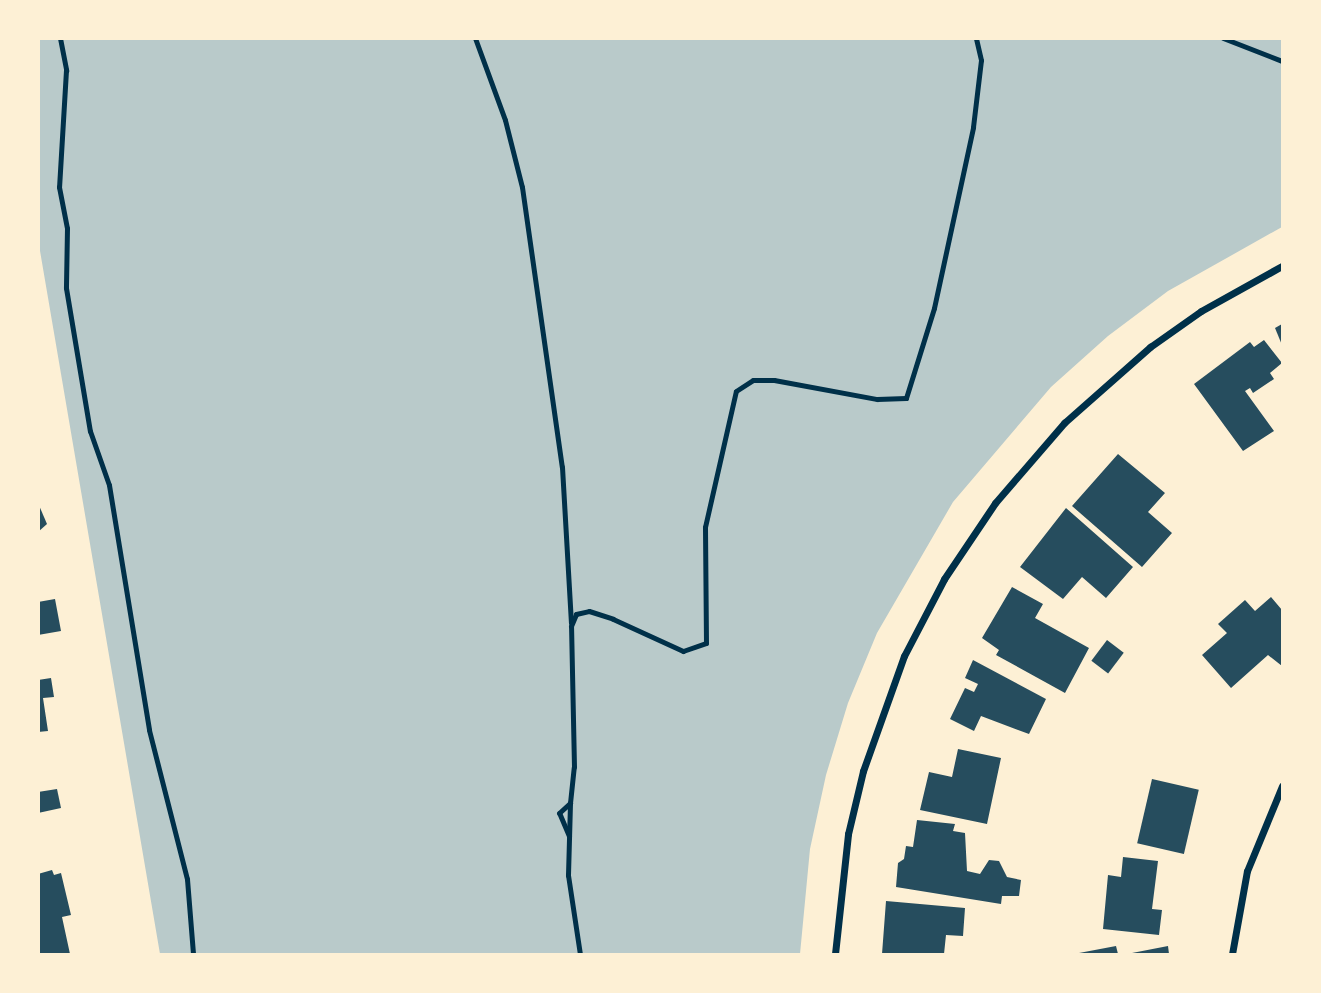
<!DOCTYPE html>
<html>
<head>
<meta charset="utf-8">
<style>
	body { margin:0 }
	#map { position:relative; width:1321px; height:993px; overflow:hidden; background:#fdf0d5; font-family:Lato,sans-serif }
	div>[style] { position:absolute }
	.green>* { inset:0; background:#b9caca }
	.building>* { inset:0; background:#264d5e; transform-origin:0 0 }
	.service>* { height:5px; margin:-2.5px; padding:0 2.5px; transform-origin:2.5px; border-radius:2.5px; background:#003049 }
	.minor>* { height:7px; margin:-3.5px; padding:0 3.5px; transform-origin:3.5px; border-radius:3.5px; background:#003049 }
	span { translate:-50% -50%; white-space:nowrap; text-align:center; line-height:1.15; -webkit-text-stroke:5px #fdf0d5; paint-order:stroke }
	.frame { position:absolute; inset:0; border:40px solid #fdf0d5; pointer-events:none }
</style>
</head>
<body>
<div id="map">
	<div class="green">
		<div style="clip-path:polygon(38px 39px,1282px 39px,1282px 227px,1168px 291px,1108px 336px,1051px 387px,953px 502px,877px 633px,848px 703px,826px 775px,810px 849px,800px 954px,160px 954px,39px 245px)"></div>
	</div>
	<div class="building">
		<div style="clip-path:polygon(1282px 324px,1282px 345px,1275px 328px)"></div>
		<div style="clip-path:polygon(1264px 340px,1282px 363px,1270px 373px,1274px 379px,1253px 393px,1250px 388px,1245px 391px,1274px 431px,1243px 451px,1194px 384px,1250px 342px,1254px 347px)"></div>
		<div style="clip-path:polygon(1118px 454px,1165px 493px,1148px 512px,1172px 533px,1142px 567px,1072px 506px)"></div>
		<div style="clip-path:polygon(38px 503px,47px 524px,38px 532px)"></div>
		<div style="clip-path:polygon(1066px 508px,1133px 567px,1106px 598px,1082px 577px,1063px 599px,1020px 567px)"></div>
		<div style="clip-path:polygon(1012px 587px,1043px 604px,1035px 618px,1089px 648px,1065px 693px,996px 655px,999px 650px,982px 638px)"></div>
		<div style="clip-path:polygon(1271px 597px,1282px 610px,1282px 666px,1268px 655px,1231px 688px,1202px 655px,1227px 633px,1218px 624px,1245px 600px,1255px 611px)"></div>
		<div style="clip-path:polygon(55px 599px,61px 631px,38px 635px,38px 602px)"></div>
		<div style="left:1107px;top:640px;width:21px;height:26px;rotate:37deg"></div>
		<div style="clip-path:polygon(973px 660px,1046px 699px,1029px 734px,981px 716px,974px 731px,950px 719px,965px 688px,974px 692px,978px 684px,965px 678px)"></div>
		<div style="clip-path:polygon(51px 678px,54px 697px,43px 698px,48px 731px,38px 732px,38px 680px)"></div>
		<div style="clip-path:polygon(958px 749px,1001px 758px,987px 824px,920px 810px,929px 772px,952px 777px)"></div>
		<div style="left:1152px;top:779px;width:48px;height:66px;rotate:13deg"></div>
		<div style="clip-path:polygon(57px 789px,61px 808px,38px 813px,38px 792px)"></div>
		<div style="clip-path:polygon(917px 820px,955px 824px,953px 831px,965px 833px,967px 871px,980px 874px,989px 860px,999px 861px,1007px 877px,1021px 880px,1019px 896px,1002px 896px,1001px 904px,896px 887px,898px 863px,904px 859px,906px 846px,913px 847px)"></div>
		<div style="clip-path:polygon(1123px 857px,1158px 861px,1152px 909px,1162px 910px,1159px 935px,1103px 929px,1108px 875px,1121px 877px)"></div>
		<div style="clip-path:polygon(52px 870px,54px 875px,61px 873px,71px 915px,62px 917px,70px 954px,38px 954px,38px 874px)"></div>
		<div style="clip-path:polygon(886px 901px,965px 908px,963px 936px,946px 935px,944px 954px,882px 954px)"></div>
		<div style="clip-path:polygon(1116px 946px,1118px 954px,1079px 954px,1079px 953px)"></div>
		<div style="clip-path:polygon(1168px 946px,1169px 954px,1132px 954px,1132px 953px)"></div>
	</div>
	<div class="service">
		<div style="left:60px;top:38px;width:33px;rotate:79deg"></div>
		<div style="left:66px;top:70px;width:117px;rotate:93.4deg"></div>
		<div style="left:59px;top:187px;width:42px;rotate:79deg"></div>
		<div style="left:67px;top:228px;width:60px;rotate:91deg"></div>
		<div style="left:66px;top:288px;width:145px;rotate:80.5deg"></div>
		<div style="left:90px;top:431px;width:57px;rotate:70.6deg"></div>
		<div style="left:109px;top:485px;width:248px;rotate:80.7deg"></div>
		<div style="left:149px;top:730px;width:154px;rotate:75.7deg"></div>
		<div style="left:187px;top:879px;width:75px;rotate:85.4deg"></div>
		<div style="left:475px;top:38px;width:87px;rotate:69.9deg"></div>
		<div style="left:505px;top:120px;width:69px;rotate:75.8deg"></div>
		<div style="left:522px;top:187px;width:283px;rotate:81.9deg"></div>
		<div style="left:562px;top:467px;width:156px;rotate:86.7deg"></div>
		<div style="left:1223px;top:38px;width:63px;rotate:21.3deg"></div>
		<div style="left:570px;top:803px;width:36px;rotate:-84deg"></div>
		<div style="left:574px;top:767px;width:141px;rotate:-91.2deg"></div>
		<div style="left:571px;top:626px;width:13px;rotate:-67deg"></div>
		<div style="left:576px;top:614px;width:13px;rotate:-13deg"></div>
		<div style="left:589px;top:611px;width:25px;rotate:18deg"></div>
		<div style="left:613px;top:619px;width:77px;rotate:24.6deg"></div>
		<div style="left:683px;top:651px;width:24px;rotate:-19deg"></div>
		<div style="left:706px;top:643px;width:116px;rotate:-90.5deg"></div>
		<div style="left:705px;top:527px;width:139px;rotate:-77.2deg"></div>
		<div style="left:736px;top:391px;width:20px;rotate:-33deg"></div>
		<div style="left:753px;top:380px;width:21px"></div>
		<div style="left:774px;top:380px;width:105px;rotate:10.5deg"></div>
		<div style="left:877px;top:399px;width:29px;rotate:-2deg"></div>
		<div style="left:906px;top:398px;width:94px;rotate:-72.7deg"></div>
		<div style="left:934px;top:308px;width:185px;rotate:-77.8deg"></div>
		<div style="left:973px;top:127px;width:67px;rotate:-83.2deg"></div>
		<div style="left:981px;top:60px;width:23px;rotate:-103deg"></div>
		<div style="left:569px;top:836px;width:25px;rotate:-113deg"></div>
		<div style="left:559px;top:813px;width:15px;rotate:-42deg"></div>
		<div style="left:570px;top:803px;width:72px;rotate:91.6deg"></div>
		<div style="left:568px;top:875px;width:80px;rotate:81.4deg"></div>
	</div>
	<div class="minor">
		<div style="left:835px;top:954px;width:121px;rotate:-83.8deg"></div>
		<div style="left:848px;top:834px;width:65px;rotate:-76.6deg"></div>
		<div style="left:863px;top:771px;width:122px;rotate:-70.4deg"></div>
		<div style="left:904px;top:656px;width:87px;rotate:-62.5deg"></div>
		<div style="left:944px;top:579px;width:92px;rotate:-56.1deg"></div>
		<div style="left:995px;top:503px;width:106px;rotate:-49.2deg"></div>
		<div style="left:1064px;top:423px;width:115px;rotate:-41.5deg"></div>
		<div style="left:1150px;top:347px;width:62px;rotate:-35.2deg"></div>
		<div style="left:1201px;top:311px;width:93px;rotate:-29.1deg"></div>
		<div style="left:1232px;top:954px;width:84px;rotate:-79.8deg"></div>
		<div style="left:1247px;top:871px;width:92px;rotate:-67.6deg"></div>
	</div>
	<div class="frame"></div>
</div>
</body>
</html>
